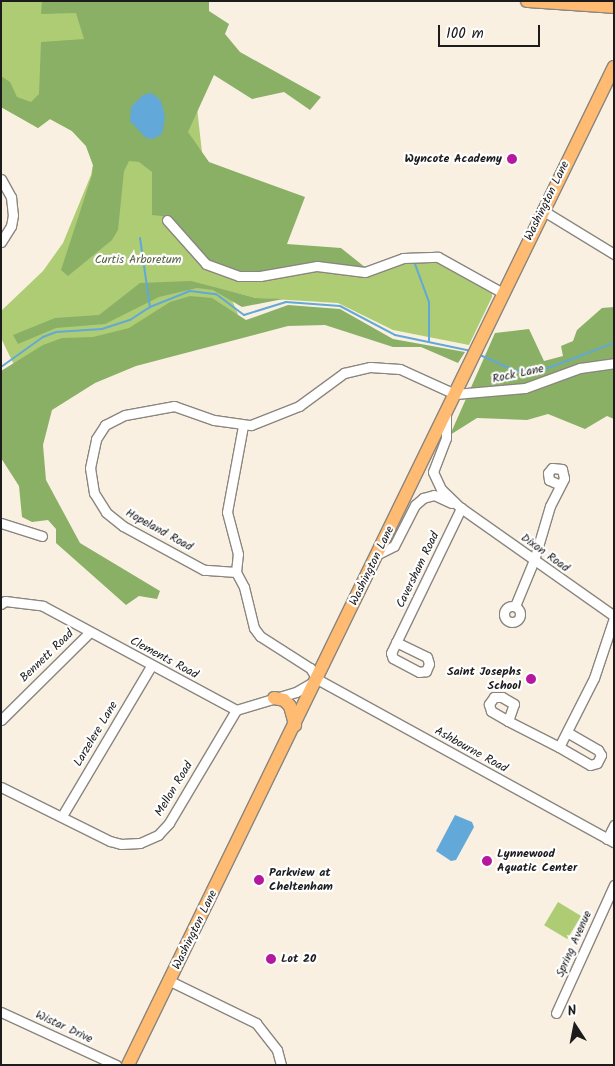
<!DOCTYPE html>
<html>
<head>
<meta charset="utf-8">
<style>
	body { margin:0 }
	#map { position:relative; width:615px; height:1066px; overflow:hidden; background:#f9f0e2; font-family:Kalam,sans-serif }
	div>[style] { position:absolute }
	.green>* { inset:0; background:#adcc74; transform-origin:0 0 }
	.forest>* { inset:0; background:#8ab066 }
	.water>* { inset:0; background:#62a8d8 }
	.stream>* { height:2px; margin:-1px; padding:0 1px; transform-origin:1px; border-radius:1px; background:#62a8d8 }
	.roads { filter:drop-shadow(1px 0 #8a867f) drop-shadow(-1px 0 #8a867f) drop-shadow(0 1px #8a867f) drop-shadow(0 -1px #8a867f) }
	.street>* { height:9px; margin:-4.5px; padding:0 4.5px; transform-origin:4.5px; border-radius:4.5px; background:#fff }
	.street>.ring { margin:-4.5px; padding:0; box-sizing:content-box; background:none; border:9px solid #fff; border-radius:50% }
	.primary>* { height:12px; margin:-6px; padding:0 6px; transform-origin:6px; border-radius:6px; background:#ffbb71 }
	.dots>* { width:14px; height:14px; translate:-50% -50%; box-sizing:border-box; border:2px solid #fff; border-radius:50% }
	span { translate:-50% -50%; white-space:nowrap; text-align:center; line-height:1.15; -webkit-text-stroke:4.5px #fff; paint-order:stroke }
	.poi-label { font-size:12px; color:#1c1c1c; font-weight:700 }
	.right { translate:-100% -50%; text-align:right }
	.left { translate:0 -50%; text-align:left }
	.street-label { font-size:12px; color:#1c1c1c }
	.park-label { font-size:12px; color:#56623f }
	.frame { position:absolute; inset:0; border:2px solid #1c1c1c; pointer-events:none }
	.north { position:absolute; left:550px; top:1001px; width:50px; height:50px; -webkit-text-stroke:4px #fff; paint-order:stroke; rotate:349deg; font-size:14px; font-weight:700; line-height:20px; text-align:center; color:#1c1c1c }
	.north::after { content:''; display:block; margin:auto; width:18px; height:22px; background:#1c1c1c; clip-path:polygon(50% 0,100% 100%,50% 72%,0 100%) }
	.scale { position:absolute; left:438px; top:25px; width:102px; height:22px; box-sizing:border-box; border:2px solid #1c1c1c; border-top:0; padding-left:6px; font-size:15px; line-height:18px; white-space:nowrap; color:#1c1c1c; -webkit-text-stroke:4px #fff; paint-order:stroke }
</style>
</head>
<body>
<div id="map">
	<div class="green">
		<div style="clip-path:polygon(1px 1px,185px 1px,214px 259px,220px 274px,243px 279px,309px 269px,352px 273px,404px 261px,437px 261px,492px 291px,492px 297px,469px 345px,393px 330px,338px 303px,256px 298px,228px 291px,238px 314px,16px 369px,1px 338px,1px 311px,43px 271px,63px 243px,91px 175px,93px 165px,86px 146px,72px 131px,50px 119px,38px 128px,1px 107px)"></div>
		<div style="left:558px;top:902px;width:27px;height:27px;rotate:31deg"></div>
	</div>
	<div class="forest">
		<div style="clip-path:polygon(42px 1px,209px 1px,209px 11px,229px 24px,225px 34px,240px 52px,321px 97px,310px 110px,284px 92px,252px 99px,214px 75px,188px 132px,209px 162px,305px 197px,287px 244px,341px 248px,366px 268px,313px 263px,242px 274px,204px 259px,170px 217px,152px 215px,152px 172px,139px 162px,129px 161px,124px 171px,118px 230px,112px 240px,68px 276px,61px 270px,92px 175px,93px 165px,86px 146px,72px 131px,50px 119px,38px 128px,1px 107px,1px 76px,10px 82px,17px 97px,31px 102px,39px 94px,41px 42px,84px 39px,76px 13px,41px 14px)"></div>
		<div style="clip-path:polygon(191px 281px,256px 298px,283px 299px,242px 307px,213px 290px,197px 288px,159px 297px,105px 324px,56px 328px,18px 344px,13px 335px,55px 318px,99px 315px,140px 283px)"></div>
		<div style="clip-path:polygon(190px 296px,212px 298px,246px 320px,288px 305px,340px 309px,393px 339px,465px 352px,458px 363px,421px 347px,393px 347px,325px 325px,288px 326px,136px 366px,95px 383px,52px 410px,43px 445px,46px 480px,80px 543px,160px 591px,157px 599px,139px 596px,126px 605px,56px 543px,56px 529px,48px 520px,32px 522px,22px 517px,19px 486px,1px 458px,1px 371px,43px 345px,62px 338px,93px 337px,129px 328px,170px 302px)"></div>
		<div style="clip-path:polygon(614px 307px,614px 419px,607px 416px,585px 429px,548px 414px,527px 420px,477px 418px,450px 435px,495px 333px,529px 329px,544px 361px,563px 356px,561px 346px,573px 341px,577px 330px,602px 308px)"></div>
	</div>
	<div class="water">
		<div style="clip-path:polygon(152px 93px,161px 101px,165px 117px,162px 134px,153px 139px,146px 138px,130px 121px,131px 107px,143px 95px)"></div>
		<div style="clip-path:polygon(455px 815px,472px 822px,474px 827px,456px 860px,451px 861px,436px 851px)"></div>
	</div>
	<div class="stream">
		<div style="left:140px;top:238px;width:70px;rotate:81.8deg"></div>
		<div style="left:415px;top:264px;width:40px;rotate:69.8deg"></div>
		<div style="left:429px;top:302px;width:39px;rotate:90deg"></div>
		<div style="left:480px;top:355px;width:39px;rotate:24deg"></div>
		<div style="left:516px;top:371px;width:32px;rotate:-5deg"></div>
		<div style="left:548px;top:368px;width:71px;rotate:-20.7deg"></div>
		<div style="left:1px;top:367px;width:52px;rotate:-35.5deg"></div>
		<div style="left:43px;top:337px;width:14px;rotate:-21deg"></div>
		<div style="left:56px;top:332px;width:46px;rotate:-3.7deg"></div>
		<div style="left:102px;top:329px;width:29px;rotate:-18deg"></div>
		<div style="left:130px;top:320px;width:24px;rotate:-33deg"></div>
		<div style="left:150px;top:307px;width:43px;rotate:-21.8deg"></div>
		<div style="left:190px;top:291px;width:26px;rotate:7deg"></div>
		<div style="left:216px;top:294px;width:35px;rotate:37deg"></div>
		<div style="left:244px;top:315px;width:44px;rotate:-17.2deg"></div>
		<div style="left:286px;top:302px;width:54px;rotate:4.2deg"></div>
		<div style="left:340px;top:306px;width:62px;rotate:27.8deg"></div>
		<div style="left:395px;top:335px;width:78px;rotate:11.9deg"></div>
	</div>
	<div class="roads">
		<div class="street">
			<div style="left:1px;top:179px;width:21px;rotate:61deg"></div>
			<div style="left:11px;top:197px;width:18px;rotate:84deg"></div>
			<div style="left:13px;top:215px;width:11px;rotate:100deg"></div>
			<div style="left:11px;top:226px;width:19px;rotate:122deg"></div>
			<div style="left:542px;top:210px;width:84px;rotate:31.4deg"></div>
			<div style="left:167px;top:220px;width:59px;rotate:48.4deg"></div>
			<div style="left:206px;top:264px;width:35px;rotate:20deg"></div>
			<div style="left:239px;top:276px;width:21px"></div>
			<div style="left:260px;top:276px;width:58px;rotate:-10deg"></div>
			<div style="left:317px;top:266px;width:48px;rotate:7.1deg"></div>
			<div style="left:365px;top:272px;width:40px;rotate:-20.2deg"></div>
			<div style="left:403px;top:258px;width:35px;rotate:-2deg"></div>
			<div style="left:438px;top:257px;width:74px;rotate:29deg"></div>
			<div style="left:446px;top:414px;width:24px;rotate:90deg"></div>
			<div style="left:446px;top:438px;width:36px;rotate:111deg"></div>
			<div style="left:433px;top:472px;width:19px;rotate:65deg"></div>
			<div style="left:441px;top:489px;width:28px;rotate:44deg"></div>
			<div style="left:461px;top:508px;width:187px;rotate:35.2deg"></div>
			<div style="left:1px;top:523px;width:43px;rotate:17.6deg"></div>
			<div style="left:376px;top:555px;width:20px;rotate:-27deg"></div>
			<div style="left:394px;top:546px;width:46px;rotate:-62.9deg"></div>
			<div style="left:415px;top:505px;width:11px;rotate:-41deg"></div>
			<div style="left:423px;top:498px;width:11px;rotate:-15deg"></div>
			<div style="left:434px;top:495px;width:19px;rotate:25deg"></div>
			<div style="left:236px;top:572px;width:18px;rotate:-84deg"></div>
			<div style="left:238px;top:554px;width:43px;rotate:-104.7deg"></div>
			<div style="left:227px;top:512px;width:87px;rotate:-79.5deg"></div>
			<div style="left:1px;top:604px;width:5px;rotate:-37deg"></div>
			<div style="left:5px;top:601px;width:38px;rotate:7deg"></div>
			<div style="left:43px;top:606px;width:219px;rotate:28.3deg"></div>
			<div style="left:236px;top:710px;width:63px;rotate:-16.7deg"></div>
			<div style="left:296px;top:692px;width:22px;rotate:-30deg"></div>
			<div class="ring" style="left:504px;top:606px;width:7px;height:7px"></div>
			<div style="left:515px;top:606px;width:50px;rotate:-67.6deg"></div>
			<div style="left:534px;top:560px;width:56px;rotate:-73.5deg"></div>
			<div style="left:550px;top:506px;width:31px;rotate:-63deg"></div>
			<div style="left:564px;top:478px;width:9px;rotate:-103deg"></div>
			<div style="left:562px;top:469px;width:10px;rotate:-174deg"></div>
			<div style="left:552px;top:468px;width:6px;rotate:129deg"></div>
			<div style="left:548px;top:473px;width:7px;rotate:82deg"></div>
			<div style="left:549px;top:480px;width:12px;rotate:24deg"></div>
			<div style="left:396px;top:642px;width:34px;rotate:26deg"></div>
			<div style="left:427px;top:657px;width:7px;rotate:74deg"></div>
			<div style="left:429px;top:664px;width:8px;rotate:113deg"></div>
			<div style="left:426px;top:671px;width:7px;rotate:172deg"></div>
			<div style="left:419px;top:672px;width:30px;rotate:-152deg"></div>
			<div style="left:393px;top:658px;width:5px;rotate:-112deg"></div>
			<div style="left:391px;top:653px;width:2px;rotate:-63deg"></div>
			<div style="left:392px;top:651px;width:159px;rotate:-64.2deg"></div>
			<div style="left:317px;top:679px;width:13px;rotate:-122deg"></div>
			<div style="left:310px;top:668px;width:59px;rotate:-147.4deg"></div>
			<div style="left:260px;top:636px;width:10px;rotate:-127deg"></div>
			<div style="left:254px;top:628px;width:42px;rotate:-103.7deg"></div>
			<div style="left:244px;top:587px;width:17px;rotate:-118deg"></div>
			<div style="left:236px;top:572px;width:32px;rotate:-176deg"></div>
			<div style="left:204px;top:570px;width:92px;rotate:-151.5deg"></div>
			<div style="left:123px;top:526px;width:22px;rotate:-141deg"></div>
			<div style="left:106px;top:512px;width:22px;rotate:-122deg"></div>
			<div style="left:94px;top:493px;width:25px;rotate:-99deg"></div>
			<div style="left:90px;top:468px;width:30px;rotate:-78deg"></div>
			<div style="left:96px;top:439px;width:17px;rotate:-57deg"></div>
			<div style="left:105px;top:425px;width:22px;rotate:-27deg"></div>
			<div style="left:125px;top:415px;width:50px;rotate:-10.4deg"></div>
			<div style="left:174px;top:406px;width:42px;rotate:19.3deg"></div>
			<div style="left:214px;top:420px;width:37px;rotate:8deg"></div>
			<div style="left:251px;top:425px;width:52px;rotate:-21.6deg"></div>
			<div style="left:299px;top:406px;width:56px;rotate:-36.3deg"></div>
			<div style="left:344px;top:373px;width:27px;rotate:-13deg"></div>
			<div style="left:370px;top:367px;width:30px;rotate:4deg"></div>
			<div style="left:400px;top:369px;width:60px;rotate:24.4deg"></div>
			<div style="left:455px;top:394px;width:70px;rotate:-4.9deg"></div>
			<div style="left:525px;top:388px;width:59px;rotate:-20deg"></div>
			<div style="left:580px;top:368px;width:34px;rotate:-8deg"></div>
			<div style="left:317px;top:679px;width:339px;rotate:28.8deg"></div>
			<div style="left:1px;top:720px;width:124px;rotate:-44.7deg"></div>
			<div style="left:508px;top:721px;width:18px;rotate:-71deg"></div>
			<div style="left:514px;top:704px;width:14px;rotate:-150deg"></div>
			<div style="left:502px;top:697px;width:8px;rotate:180deg"></div>
			<div style="left:494px;top:697px;width:9px;rotate:126deg"></div>
			<div style="left:489px;top:704px;width:7px;rotate:74deg"></div>
			<div style="left:491px;top:711px;width:20px;rotate:30deg"></div>
			<div style="left:508px;top:721px;width:57px;rotate:27deg"></div>
			<div style="left:559px;top:747px;width:36px;rotate:30deg"></div>
			<div style="left:590px;top:765px;width:7px;rotate:-16deg"></div>
			<div style="left:597px;top:763px;width:9px;rotate:-63deg"></div>
			<div style="left:601px;top:755px;width:6px;rotate:-121deg"></div>
			<div style="left:598px;top:750px;width:36px;rotate:-150deg"></div>
			<div style="left:559px;top:747px;width:77px;rotate:-63.1deg"></div>
			<div style="left:594px;top:678px;width:63px;rotate:-71.6deg"></div>
			<div style="left:1px;top:787px;width:122px;rotate:26.4deg"></div>
			<div style="left:110px;top:841px;width:11px;rotate:15deg"></div>
			<div style="left:121px;top:844px;width:19px;rotate:-3deg"></div>
			<div style="left:140px;top:843px;width:20px;rotate:-24deg"></div>
			<div style="left:158px;top:835px;width:16px;rotate:-47deg"></div>
			<div style="left:169px;top:823px;width:131px;rotate:-59.3deg"></div>
			<div style="left:62px;top:816px;width:174px;rotate:-59.3deg"></div>
			<div style="left:607px;top:839px;width:16px;rotate:-63deg"></div>
			<div style="left:170px;top:981px;width:96px;rotate:26deg"></div>
			<div style="left:256px;top:1023px;width:34px;rotate:52deg"></div>
			<div style="left:277px;top:1050px;width:16px;rotate:75deg"></div>
			<div style="left:1px;top:1012px;width:127px;rotate:24.7deg"></div>
			<div style="left:556px;top:1013px;width:141px;rotate:-65.6deg"></div>
		</div>
		<div class="primary">
			<div style="left:527px;top:1px;width:87px;rotate:3.9deg"></div>
			<div style="left:274px;top:698px;width:10px;rotate:11deg"></div>
			<div style="left:284px;top:700px;width:8px;rotate:45deg"></div>
			<div style="left:290px;top:706px;width:20px;rotate:75deg"></div>
			<div style="left:128px;top:1065px;width:1110px;rotate:-64.04deg"></div>
		</div>
	</div>
	<div class="dots">
		<div style="left:512px;top:159px;background:#b5179e"></div>
		<div style="left:531px;top:679px;background:#b5179e"></div>
		<div style="left:487px;top:861px;background:#b5179e"></div>
		<div style="left:259px;top:880px;background:#b5179e"></div>
		<div style="left:271px;top:959px;background:#b5179e"></div>
	</div>
	<div class="poi-label">
		<span class="right" style="left:502px;top:159px">Wyncote Academy</span>
		<span class="right" style="left:521px;top:679px">Saint Josephs<br>School</span>
		<span class="left" style="left:497px;top:861px">Lynnewood<br>Aquatic Center</span>
		<span class="left" style="left:269px;top:880px">Parkview at<br>Cheltenham</span>
		<span class="left" style="left:281px;top:959px">Lot 20</span>
	</div>
	<div class="street-label">
		<span style="left:547px;top:201px;rotate:-64deg">Washington Lane</span>
		<span style="left:518px;top:374px;rotate:-12deg">Rock Lane</span>
		<span style="left:159px;top:530px;rotate:29deg">Hopeland Road</span>
		<span style="left:545px;top:553px;rotate:36deg">Dixon Road</span>
		<span style="left:372px;top:566px;rotate:-64deg">Washington Lane</span>
		<span style="left:418px;top:570px;rotate:-64deg">Caversham Road</span>
		<span style="left:47px;top:656px;rotate:-44deg">Bennett Road</span>
		<span style="left:164px;top:658px;rotate:28deg">Clements Road</span>
		<span style="left:96px;top:734px;rotate:-59deg">Larzelere Lane</span>
		<span style="left:471px;top:750px;rotate:29deg">Ashbourne Road</span>
		<span style="left:174px;top:789px;rotate:-59deg">Mellon Road</span>
		<span style="left:195px;top:930px;rotate:-64deg">Washington Lane</span>
		<span style="left:574px;top:944px;rotate:-66deg">Spring Avenue</span>
		<span style="left:64px;top:1027px;rotate:25deg">Wistar Drive</span>
	</div>
	<div class="park-label">
		<span style="left:138px;top:260px">Curtis Arboretum</span>
	</div>
	<div class="frame"></div>
	<div class="north">N</div>
	<div class="scale">100 m</div>
</div>
</body>
</html>
